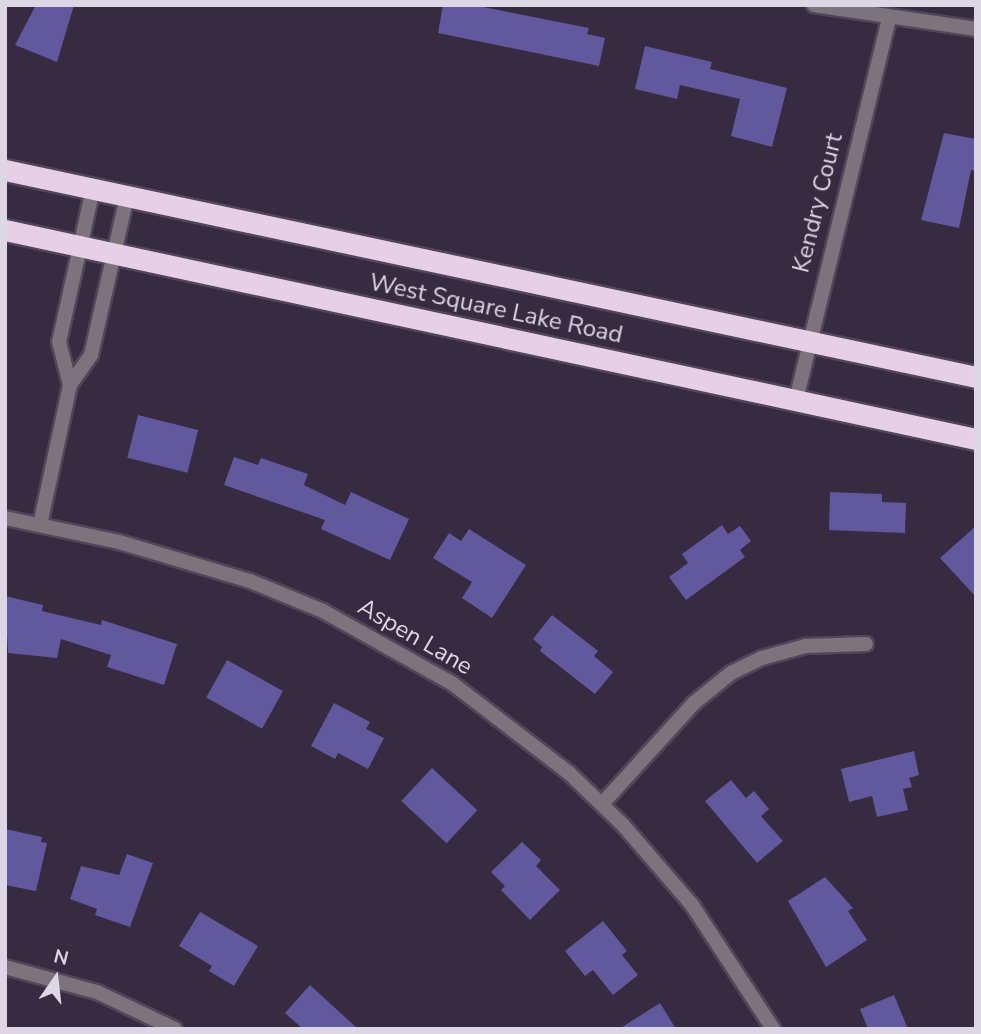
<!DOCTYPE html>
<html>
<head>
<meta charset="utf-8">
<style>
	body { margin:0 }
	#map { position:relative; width:981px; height:1034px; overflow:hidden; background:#362b40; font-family:"Nunito Sans",sans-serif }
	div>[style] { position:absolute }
	.building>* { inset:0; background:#62589d; transform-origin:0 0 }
	.roads { filter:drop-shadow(2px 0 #51465a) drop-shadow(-2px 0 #51465a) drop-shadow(0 2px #51465a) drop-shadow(0 -2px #51465a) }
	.street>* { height:14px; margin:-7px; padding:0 7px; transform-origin:7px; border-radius:7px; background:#7d737c }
	.highway>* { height:21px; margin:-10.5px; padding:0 10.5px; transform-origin:10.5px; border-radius:10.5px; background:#e7d0e7 }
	span { translate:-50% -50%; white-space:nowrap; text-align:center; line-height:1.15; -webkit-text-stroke:5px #362b40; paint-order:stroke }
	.street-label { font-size:24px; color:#ddd6e4 }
	.frame { position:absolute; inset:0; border:7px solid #ddd6e4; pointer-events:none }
	.north { position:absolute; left:21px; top:943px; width:70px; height:70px; -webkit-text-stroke:5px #362b40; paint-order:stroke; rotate:14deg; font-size:19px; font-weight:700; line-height:28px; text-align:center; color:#ddd6e4 }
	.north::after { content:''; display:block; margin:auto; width:24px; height:32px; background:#ddd6e4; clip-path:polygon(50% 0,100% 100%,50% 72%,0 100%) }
</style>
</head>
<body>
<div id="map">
	<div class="building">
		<div style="clip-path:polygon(36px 5px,74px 5px,57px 62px,15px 45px)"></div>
		<div style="clip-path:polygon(443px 5px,473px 5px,589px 28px,587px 34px,605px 38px,599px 66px,438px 33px)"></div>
		<div style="clip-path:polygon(645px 46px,712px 62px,710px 69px,787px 88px,772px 147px,731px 136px,740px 99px,680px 85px,677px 99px,635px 89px)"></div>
		<div style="clip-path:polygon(944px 133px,976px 139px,976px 171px,971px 170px,959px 228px,921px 220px)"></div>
		<div style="left:138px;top:415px;width:62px;height:44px;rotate:14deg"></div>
		<div style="clip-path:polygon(234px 457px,258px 465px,261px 458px,308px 474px,304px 485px,345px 505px,351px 492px,409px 519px,390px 560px,321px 529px,325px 520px,224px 485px)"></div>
		<div style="clip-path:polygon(830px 492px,882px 494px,882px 502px,906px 503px,905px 533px,829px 530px)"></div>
		<div style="clip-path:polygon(722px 525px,728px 534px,740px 526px,751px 541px,740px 550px,745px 557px,686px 600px,669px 577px,688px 563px,682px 554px)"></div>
		<div style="clip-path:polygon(976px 526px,976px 597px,940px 558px)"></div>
		<div style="clip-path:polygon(469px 529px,526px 565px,492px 618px,462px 598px,472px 582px,433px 558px,449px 533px,461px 541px)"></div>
		<div style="clip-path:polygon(5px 596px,43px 605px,42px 611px,101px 625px,102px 620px,177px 644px,164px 685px,107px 667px,111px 655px,61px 639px,57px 658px,8px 653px)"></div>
		<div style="clip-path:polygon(552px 615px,598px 651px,594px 656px,613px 672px,595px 694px,540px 651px,542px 647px,533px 639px)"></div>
		<div style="left:227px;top:660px;width:64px;height:43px;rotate:29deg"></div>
		<div style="clip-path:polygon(334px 703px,370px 722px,366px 729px,384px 738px,368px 769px,338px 753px,335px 759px,311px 746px)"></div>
		<div style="clip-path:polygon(914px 751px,919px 775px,909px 778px,912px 787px,903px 789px,908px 810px,877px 817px,872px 796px,849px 802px,841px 769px)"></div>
		<div style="left:432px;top:768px;width:62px;height:45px;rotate:43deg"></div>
		<div style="clip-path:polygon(731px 780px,746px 798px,754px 791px,769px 809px,761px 816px,783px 841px,757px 863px,705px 801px)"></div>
		<div style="clip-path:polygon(5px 829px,42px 837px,41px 842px,47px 843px,36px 891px,5px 885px)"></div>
		<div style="clip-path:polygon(522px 842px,541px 860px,536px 866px,560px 890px,530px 920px,501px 890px,505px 886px,491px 872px)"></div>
		<div style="clip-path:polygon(127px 854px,153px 863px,130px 927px,95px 915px,97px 909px,70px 899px,81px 866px,119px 875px)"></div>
		<div style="clip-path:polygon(825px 877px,853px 908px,848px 911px,867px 940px,826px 967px,788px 901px)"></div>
		<div style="clip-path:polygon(200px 912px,258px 946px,234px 986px,209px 971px,212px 966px,179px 946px)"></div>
		<div style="clip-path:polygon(603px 921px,627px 951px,622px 955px,638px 975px,613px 995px,593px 970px,585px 976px,565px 951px)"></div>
		<div style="clip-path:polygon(310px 985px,358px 1029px,303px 1029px,285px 1013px)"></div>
		<div style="clip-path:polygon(894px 995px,908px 1029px,868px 1029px,860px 1009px)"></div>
		<div style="clip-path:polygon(660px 1003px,676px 1029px,619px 1029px)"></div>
	</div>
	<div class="roads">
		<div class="street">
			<div style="left:814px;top:5px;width:164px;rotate:8.4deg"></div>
			<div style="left:70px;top:385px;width:44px;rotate:-104.3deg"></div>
			<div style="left:59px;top:342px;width:157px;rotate:-77.5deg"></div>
			<div style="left:796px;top:400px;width:393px;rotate:-76.3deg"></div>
			<div style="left:5px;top:518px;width:116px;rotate:11.9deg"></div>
			<div style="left:119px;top:542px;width:137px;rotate:16.6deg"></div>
			<div style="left:250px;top:581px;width:79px;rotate:22.3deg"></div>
			<div style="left:323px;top:611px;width:149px;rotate:29.3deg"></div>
			<div style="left:453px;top:684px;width:146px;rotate:37.5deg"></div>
			<div style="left:569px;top:773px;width:75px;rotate:43.9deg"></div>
			<div style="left:623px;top:825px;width:106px;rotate:49.2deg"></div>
			<div style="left:692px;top:905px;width:148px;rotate:56.8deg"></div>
			<div style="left:40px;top:525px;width:143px;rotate:-77.9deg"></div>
			<div style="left:70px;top:385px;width:37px;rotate:-55deg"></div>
			<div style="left:91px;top:355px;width:163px;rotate:-77.2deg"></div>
			<div style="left:602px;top:804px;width:137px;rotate:-47.7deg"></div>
			<div style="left:694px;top:703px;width:48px;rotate:-39deg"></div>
			<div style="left:731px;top:673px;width:34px;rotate:-26deg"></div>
			<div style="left:762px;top:658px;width:46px;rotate:-15.3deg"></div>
			<div style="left:806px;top:646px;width:60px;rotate:-1.9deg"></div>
			<div style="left:5px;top:967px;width:95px;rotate:15.2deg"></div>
			<div style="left:97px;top:992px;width:86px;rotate:25.4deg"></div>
		</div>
		<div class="highway">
			<div style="left:5px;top:170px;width:993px;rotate:12.03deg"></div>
			<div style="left:5px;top:230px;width:993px;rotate:12.15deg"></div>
		</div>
	</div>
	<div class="street-label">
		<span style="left:818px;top:203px;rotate:-76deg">Kendry Court</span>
		<span style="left:496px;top:309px;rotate:12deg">West Square Lake Road</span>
		<span style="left:415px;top:637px;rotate:30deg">Aspen Lane</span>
	</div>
	<div class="frame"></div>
	<div class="north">N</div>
</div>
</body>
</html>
